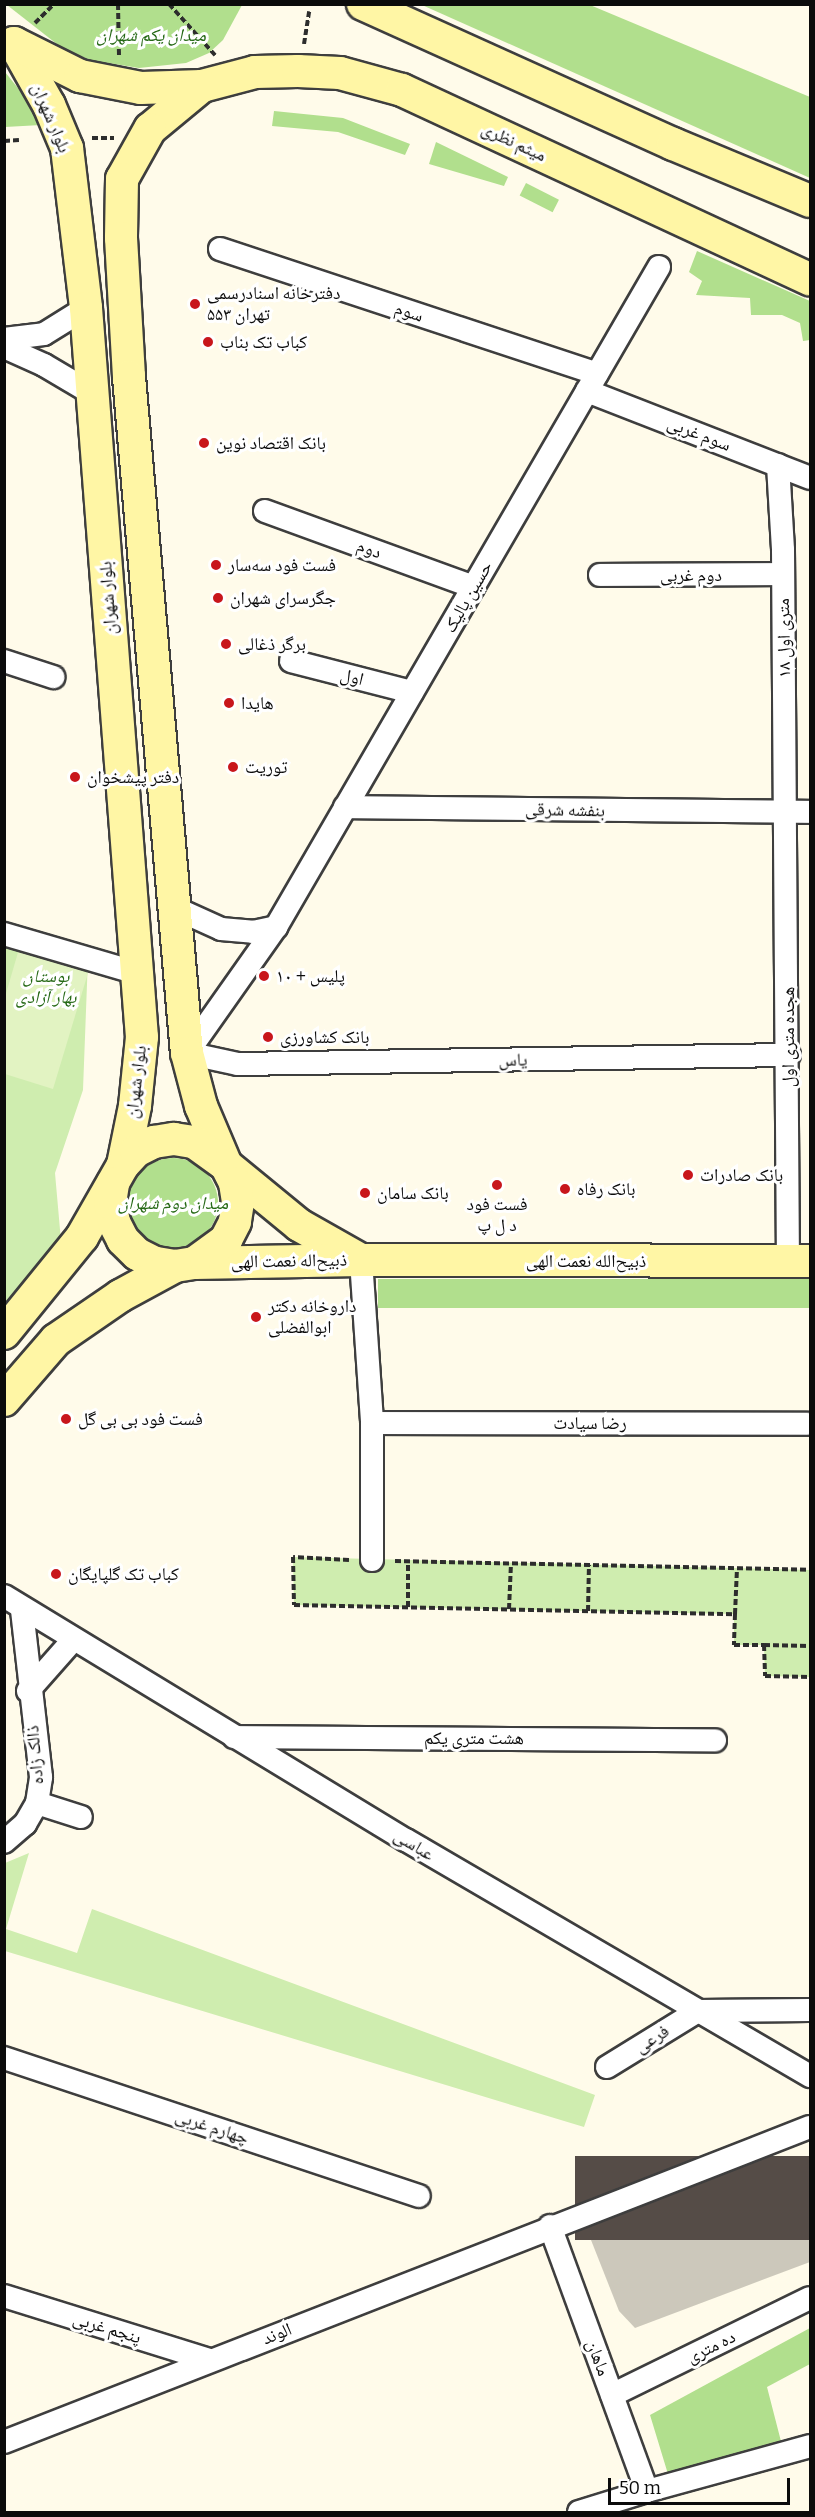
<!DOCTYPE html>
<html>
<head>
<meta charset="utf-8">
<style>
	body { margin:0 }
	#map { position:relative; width:815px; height:2517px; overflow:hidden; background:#fffbea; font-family:Bitter,"Noto Naskh Arabic",serif }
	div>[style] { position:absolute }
	.green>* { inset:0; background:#cfedaf }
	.forest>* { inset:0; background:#b1df8d; transform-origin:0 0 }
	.round { border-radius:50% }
	.pitch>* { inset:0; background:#e2f3c2 }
	.shadow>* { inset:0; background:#0003 }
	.building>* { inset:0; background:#554c47; transform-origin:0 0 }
	.path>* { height:4px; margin-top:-2px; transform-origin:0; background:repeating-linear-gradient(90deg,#2d2d2d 0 6px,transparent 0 9px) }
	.roads { filter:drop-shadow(2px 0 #3e3e3e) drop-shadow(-2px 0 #3e3e3e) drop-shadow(0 2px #3e3e3e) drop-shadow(0 -2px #3e3e3e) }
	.street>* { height:22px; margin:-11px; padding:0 11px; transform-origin:11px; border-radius:11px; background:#fff }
	.secondary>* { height:32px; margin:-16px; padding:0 16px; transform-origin:16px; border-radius:16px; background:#fff6a5 }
	.dots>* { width:16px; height:16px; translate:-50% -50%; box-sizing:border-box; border:3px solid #fff; border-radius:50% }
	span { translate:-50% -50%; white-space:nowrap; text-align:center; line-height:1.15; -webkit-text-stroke:6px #fff; paint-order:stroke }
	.park-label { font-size:18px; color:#266916; font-style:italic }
	.street-label { font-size:18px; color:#0b0b0b }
	.poi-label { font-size:18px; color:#0b0b0b }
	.left { translate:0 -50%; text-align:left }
	.frame { position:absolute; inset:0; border:6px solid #0b0b0b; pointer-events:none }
	.scale { position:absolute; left:608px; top:2478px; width:182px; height:27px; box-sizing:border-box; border:3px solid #0b0b0b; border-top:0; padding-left:8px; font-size:18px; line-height:21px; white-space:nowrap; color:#0b0b0b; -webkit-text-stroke:4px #fff; paint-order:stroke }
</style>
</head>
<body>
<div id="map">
	<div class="green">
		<div style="clip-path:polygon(4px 942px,88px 958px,83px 1090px,55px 1173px,61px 1241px,5px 1308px)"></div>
		<div style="clip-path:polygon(293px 1557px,810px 1570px,810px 1677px,765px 1676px,764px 1645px,734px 1645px,734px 1614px,294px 1605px)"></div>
		<div style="clip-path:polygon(29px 1853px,6px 1929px,77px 1953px,92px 1909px,595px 2095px,584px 2127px,5px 1951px,5px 1863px)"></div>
	</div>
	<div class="forest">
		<div style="clip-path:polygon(7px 5px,242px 5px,223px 40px,209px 53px,186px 63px,139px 68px,90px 60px,62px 48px)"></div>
		<div style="clip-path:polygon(422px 5px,590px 5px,810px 97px,810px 178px)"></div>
		<div style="clip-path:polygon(5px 72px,30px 103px,41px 125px,5px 127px)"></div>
		<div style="clip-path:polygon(274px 111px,343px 118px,410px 144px,405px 155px,338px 132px,272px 126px)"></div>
		<div style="clip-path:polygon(436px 142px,508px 177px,504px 186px,429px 164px)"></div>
		<div style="left:526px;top:183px;width:37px;height:14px;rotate:27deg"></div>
		<div style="clip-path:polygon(697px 251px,810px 301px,810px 340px,803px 341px,800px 323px,782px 315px,751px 315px,750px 298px,696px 295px,702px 281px,689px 272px)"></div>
		<div class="round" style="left:128px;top:1158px;width:90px;height:90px"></div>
		<div style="left:810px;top:1279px;width:29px;height:432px;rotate:90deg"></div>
		<div style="clip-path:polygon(810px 2328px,810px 2364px,767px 2387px,784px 2453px,671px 2484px,650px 2415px)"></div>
	</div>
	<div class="pitch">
		<div style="clip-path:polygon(19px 949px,88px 973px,53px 1089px,5px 1074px,5px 997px)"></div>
	</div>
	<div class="shadow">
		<div style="clip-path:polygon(810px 2157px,810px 2262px,635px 2328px,619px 2311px,591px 2240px)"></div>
	</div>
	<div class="building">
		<div style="left:810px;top:2156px;width:84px;height:235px;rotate:90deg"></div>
	</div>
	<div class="path">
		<div style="left:118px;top:4px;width:54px;rotate:88.9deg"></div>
		<div style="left:169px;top:4px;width:69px;rotate:48deg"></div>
		<div style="left:35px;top:23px;width:27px;rotate:-45deg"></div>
		<div style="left:304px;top:44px;width:33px;rotate:-81deg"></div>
		<div style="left:92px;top:138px;width:22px"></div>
		<div style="left:4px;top:141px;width:15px;rotate:-4deg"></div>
		<div style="left:4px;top:1157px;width:6px;rotate:90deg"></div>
		<div style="left:349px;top:1560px;width:56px;rotate:-176.9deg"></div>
		<div style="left:293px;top:1557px;width:48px;rotate:88.8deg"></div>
		<div style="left:294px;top:1605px;width:441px;rotate:1.2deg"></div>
		<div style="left:735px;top:1614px;width:31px;rotate:92deg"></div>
		<div style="left:734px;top:1645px;width:30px"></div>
		<div style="left:764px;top:1645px;width:31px;rotate:88deg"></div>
		<div style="left:765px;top:1676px;width:45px;rotate:1.3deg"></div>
		<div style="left:395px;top:1561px;width:415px;rotate:1.2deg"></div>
		<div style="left:408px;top:1607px;width:45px;rotate:-90deg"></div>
		<div style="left:509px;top:1609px;width:45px;rotate:-87.5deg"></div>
		<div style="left:588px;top:1611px;width:46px;rotate:-88.8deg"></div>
		<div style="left:735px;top:1614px;width:45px;rotate:-87.5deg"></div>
		<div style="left:764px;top:1645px;width:46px;rotate:1.2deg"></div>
	</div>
	<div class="roads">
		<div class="street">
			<div style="left:220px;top:249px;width:397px;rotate:18.3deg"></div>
			<div style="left:659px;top:267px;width:763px;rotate:120.13deg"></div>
			<div style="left:276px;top:927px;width:154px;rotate:125.2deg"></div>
			<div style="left:187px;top:1053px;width:52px;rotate:12.2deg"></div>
			<div style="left:238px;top:1064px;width:551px;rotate:-0.94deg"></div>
			<div style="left:4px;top:339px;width:40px;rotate:-7.1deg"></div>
			<div style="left:44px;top:334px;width:49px;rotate:-31.8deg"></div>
			<div style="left:4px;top:347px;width:44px;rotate:24.2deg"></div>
			<div style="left:44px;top:365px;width:57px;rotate:30.6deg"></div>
			<div style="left:587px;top:391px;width:239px;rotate:21.3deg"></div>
			<div style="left:778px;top:465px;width:85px;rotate:86.6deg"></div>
			<div style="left:783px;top:550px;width:712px;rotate:89.6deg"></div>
			<div style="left:265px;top:511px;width:222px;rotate:20deg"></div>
			<div style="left:600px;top:575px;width:183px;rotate:-0.3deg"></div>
			<div style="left:4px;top:661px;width:52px;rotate:18.1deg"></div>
			<div style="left:291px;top:661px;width:125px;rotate:14.4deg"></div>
			<div style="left:345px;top:807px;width:465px;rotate:0.6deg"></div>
			<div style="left:177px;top:909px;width:48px;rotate:24.4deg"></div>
			<div style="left:221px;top:929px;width:32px;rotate:5deg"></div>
			<div style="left:253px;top:932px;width:24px;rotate:-12deg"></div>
			<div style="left:4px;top:934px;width:139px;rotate:16.3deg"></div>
			<div style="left:361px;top:1260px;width:163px;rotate:86.1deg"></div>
			<div style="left:372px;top:1423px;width:137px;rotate:90deg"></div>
			<div style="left:372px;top:1423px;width:435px;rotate:0.1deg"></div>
			<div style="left:4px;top:1596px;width:470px;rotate:31.3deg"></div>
			<div style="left:406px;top:1840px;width:468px;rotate:30.3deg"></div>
			<div style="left:28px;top:1691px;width:69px;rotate:-48.5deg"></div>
			<div style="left:234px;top:1737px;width:481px;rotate:0.4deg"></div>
			<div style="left:37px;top:1803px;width:46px;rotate:17.7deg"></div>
			<div style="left:4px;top:1842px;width:28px;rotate:-41deg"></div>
			<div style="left:25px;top:1824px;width:24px;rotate:-60deg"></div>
			<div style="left:37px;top:1803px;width:26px;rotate:-81deg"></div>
			<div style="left:41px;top:1777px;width:169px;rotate:-96.5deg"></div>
			<div style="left:4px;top:2058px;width:437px;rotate:18.4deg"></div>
			<div style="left:607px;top:2067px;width:107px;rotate:-31.6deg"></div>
			<div style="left:698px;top:2011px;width:112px;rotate:-0.5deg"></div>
			<div style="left:550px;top:2226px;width:282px;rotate:69.9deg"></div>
			<div style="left:647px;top:2491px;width:169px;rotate:-15.4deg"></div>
			<div style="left:4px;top:2296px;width:216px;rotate:17.3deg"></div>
			<div style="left:612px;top:2395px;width:220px;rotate:-26.1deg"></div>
			<div style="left:4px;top:2442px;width:865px;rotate:-21.35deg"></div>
			<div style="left:579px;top:2512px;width:71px;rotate:-17.2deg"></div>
		</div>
		<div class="secondary">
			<div style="left:363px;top:4px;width:340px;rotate:24.3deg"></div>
			<div style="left:673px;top:144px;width:148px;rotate:22.6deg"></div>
			<div style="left:14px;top:43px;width:71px;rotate:60.6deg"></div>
			<div style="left:49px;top:105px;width:47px;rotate:67.3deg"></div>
			<div style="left:67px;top:148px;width:161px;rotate:83.2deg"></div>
			<div style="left:86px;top:308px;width:731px;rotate:85.61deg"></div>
			<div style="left:142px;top:1037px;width:69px;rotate:95.8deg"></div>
			<div style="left:135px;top:1106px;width:60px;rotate:101.5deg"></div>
			<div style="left:14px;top:43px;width:74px;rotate:26.6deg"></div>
			<div style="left:80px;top:76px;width:62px;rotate:11.1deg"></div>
			<div style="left:141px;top:88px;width:61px;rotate:-1.9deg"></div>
			<div style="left:202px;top:86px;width:55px;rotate:-14.8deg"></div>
			<div style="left:255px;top:72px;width:43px;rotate:-1.3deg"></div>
			<div style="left:298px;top:71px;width:42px;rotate:2.7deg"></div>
			<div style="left:340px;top:73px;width:64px;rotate:15.3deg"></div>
			<div style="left:402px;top:90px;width:450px;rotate:24.9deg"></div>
			<div style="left:202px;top:86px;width:67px;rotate:140.4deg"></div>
			<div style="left:150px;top:129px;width:57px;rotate:119.2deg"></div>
			<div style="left:122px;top:179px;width:59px;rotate:91deg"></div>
			<div style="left:121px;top:238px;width:139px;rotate:86.7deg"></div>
			<div style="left:129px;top:377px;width:678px;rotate:85.1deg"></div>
			<div style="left:187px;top:1053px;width:55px;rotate:75.2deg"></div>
			<div style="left:201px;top:1106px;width:64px;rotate:67deg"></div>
			<div style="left:226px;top:1165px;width:94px;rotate:39.4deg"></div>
			<div style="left:299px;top:1225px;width:71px;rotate:29.4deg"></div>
			<div style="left:194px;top:1263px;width:167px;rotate:-1deg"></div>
			<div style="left:361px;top:1260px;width:449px;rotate:0.1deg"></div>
			<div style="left:4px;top:1333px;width:124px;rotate:-50.9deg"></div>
			<div style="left:82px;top:1237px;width:83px;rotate:-60.3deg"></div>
			<div style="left:123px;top:1165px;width:19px;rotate:-47deg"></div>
			<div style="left:136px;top:1151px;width:20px;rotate:-27deg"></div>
			<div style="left:154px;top:1142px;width:20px;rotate:-9deg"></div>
			<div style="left:174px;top:1139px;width:20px;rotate:9deg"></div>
			<div style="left:194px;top:1142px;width:39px;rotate:36deg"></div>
			<div style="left:226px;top:1165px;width:20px;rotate:63deg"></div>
			<div style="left:235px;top:1183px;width:19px;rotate:81deg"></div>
			<div style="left:238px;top:1202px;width:20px;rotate:99deg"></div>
			<div style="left:235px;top:1222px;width:20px;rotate:117deg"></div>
			<div style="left:226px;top:1240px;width:39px;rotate:144deg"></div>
			<div style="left:194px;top:1263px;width:19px;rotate:171deg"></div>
			<div style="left:175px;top:1266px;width:20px;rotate:-171deg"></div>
			<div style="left:155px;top:1263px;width:20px;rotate:-153deg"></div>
			<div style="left:137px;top:1254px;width:20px;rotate:-135deg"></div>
			<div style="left:123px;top:1240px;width:20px;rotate:-117deg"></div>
			<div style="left:114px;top:1222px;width:19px;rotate:-102deg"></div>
			<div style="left:110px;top:1203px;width:20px;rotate:-81deg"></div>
			<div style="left:4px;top:1400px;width:79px;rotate:-49.1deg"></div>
			<div style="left:56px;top:1340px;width:78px;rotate:-34.5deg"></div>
			<div style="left:120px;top:1296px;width:63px;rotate:-28.6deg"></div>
		</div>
	</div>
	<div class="dots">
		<div style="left:195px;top:304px;background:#c8161c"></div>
		<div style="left:208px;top:342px;background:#c8161c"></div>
		<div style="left:204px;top:443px;background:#c8161c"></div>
		<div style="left:216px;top:565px;background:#c8161c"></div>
		<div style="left:218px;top:598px;background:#c8161c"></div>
		<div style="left:226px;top:644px;background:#c8161c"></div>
		<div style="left:229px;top:703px;background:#c8161c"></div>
		<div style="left:233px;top:767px;background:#c8161c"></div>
		<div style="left:75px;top:777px;background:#c8161c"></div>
		<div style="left:264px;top:976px;background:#c8161c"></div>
		<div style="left:268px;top:1037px;background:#c8161c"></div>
		<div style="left:688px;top:1175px;background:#c8161c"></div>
		<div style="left:497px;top:1185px;background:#c8161c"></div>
		<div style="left:565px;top:1189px;background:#c8161c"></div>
		<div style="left:365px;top:1193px;background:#c8161c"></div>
		<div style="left:256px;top:1317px;background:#c8161c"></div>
		<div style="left:66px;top:1419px;background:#c8161c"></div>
		<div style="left:56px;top:1574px;background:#c8161c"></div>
	</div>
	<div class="park-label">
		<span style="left:151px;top:35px">میدان یکم شهران</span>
		<span style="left:46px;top:987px">بوستان<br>بهار آزادی</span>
		<span style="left:173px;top:1203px">میدان دوم شهران</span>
	</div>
	<div class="street-label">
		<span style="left:51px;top:118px;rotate:67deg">بلوار شهران</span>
		<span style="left:514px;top:142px;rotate:25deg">میثم نظری</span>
		<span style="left:409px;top:312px;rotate:18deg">سوم</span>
		<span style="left:699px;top:434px;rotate:21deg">سوم غربی</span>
		<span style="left:369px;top:549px;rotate:20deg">دوم</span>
		<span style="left:691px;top:575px">دوم غربی</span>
		<span style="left:468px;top:597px;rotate:-60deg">حسین پالیک</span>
		<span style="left:108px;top:598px;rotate:-94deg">بلوار شهران</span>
		<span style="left:784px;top:638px;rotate:-91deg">۱۸ متری اول</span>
		<span style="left:352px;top:677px;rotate:14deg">اول</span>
		<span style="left:565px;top:810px;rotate:1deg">بنفشه شرقی</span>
		<span style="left:788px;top:1037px;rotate:-90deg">هجده متری اول</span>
		<span style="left:513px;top:1060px;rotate:-1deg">یاس</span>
		<span style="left:136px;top:1082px;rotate:-83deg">بلوار شهران</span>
		<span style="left:289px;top:1261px;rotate:-1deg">ذبیح‌اله نعمت الهی</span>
		<span style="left:586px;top:1261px">ذبیح‌الله نعمت الهی</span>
		<span style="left:590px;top:1423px">رضا سیادت</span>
		<span style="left:474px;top:1738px">هشت متری یکم</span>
		<span style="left:35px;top:1755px;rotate:-95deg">ذالک زاده</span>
		<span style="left:414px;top:1845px;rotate:31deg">عباسی</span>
		<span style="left:652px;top:2039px;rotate:-32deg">فرعی</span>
		<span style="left:212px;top:2127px;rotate:18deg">چهارم غربی</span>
		<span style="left:107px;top:2328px;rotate:17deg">پنجم غربی</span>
		<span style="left:277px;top:2334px;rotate:-22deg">الوند</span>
		<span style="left:711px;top:2347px;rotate:-26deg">ده متری</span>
		<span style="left:598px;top:2358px;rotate:70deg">ماهان</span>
	</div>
	<div class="poi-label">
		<span class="left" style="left:207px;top:304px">دفترخانه اسنادرسمی<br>۵۵۳ تهران</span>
		<span class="left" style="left:220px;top:342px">کباب تک بناب</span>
		<span class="left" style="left:216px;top:443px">بانک اقتصاد نوین</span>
		<span class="left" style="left:228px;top:565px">فست فود سه‌سار</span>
		<span class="left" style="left:230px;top:598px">جگرسرای شهران</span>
		<span class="left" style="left:238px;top:644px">برگر ذغالی</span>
		<span class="left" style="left:241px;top:703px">هایدا</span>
		<span class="left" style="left:245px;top:767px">توریت</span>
		<span class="left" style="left:87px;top:777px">دفتر پیشخوان</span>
		<span class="left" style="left:276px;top:976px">پلیس + ۱۰</span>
		<span class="left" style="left:280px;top:1037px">بانک کشاورزی</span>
		<span class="left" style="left:700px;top:1175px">بانک صادرات</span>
		<span class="left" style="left:577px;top:1189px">بانک رفاه</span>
		<span class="left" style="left:377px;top:1193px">بانک سامان</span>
		<span style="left:497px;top:1215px">فست فود<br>د ل پ</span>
		<span class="left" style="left:268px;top:1317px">داروخانه دکتر<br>ابوالفضلی</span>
		<span class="left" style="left:78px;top:1419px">فست فود بی بی گل</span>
		<span class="left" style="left:68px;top:1574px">کباب تک گلپایگان</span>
	</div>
	<div class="frame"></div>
	<div class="scale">50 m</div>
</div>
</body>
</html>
